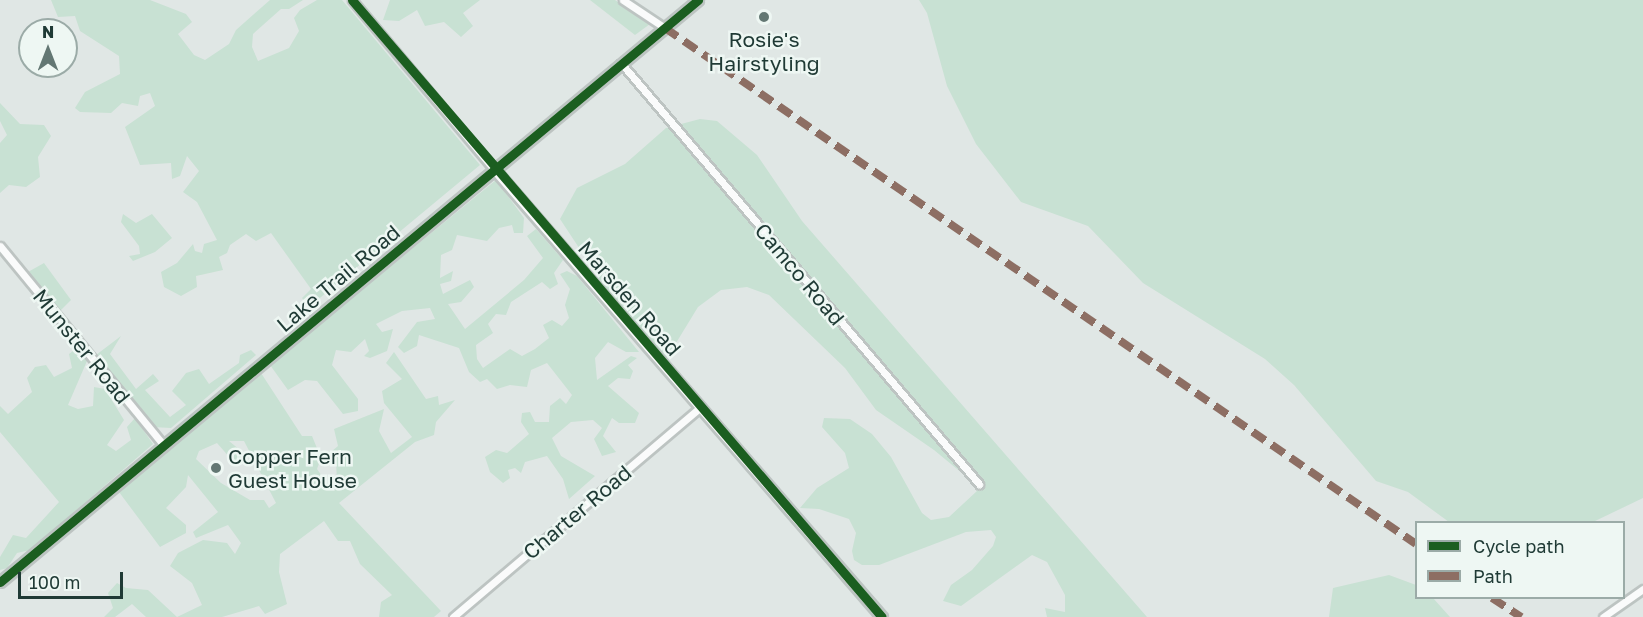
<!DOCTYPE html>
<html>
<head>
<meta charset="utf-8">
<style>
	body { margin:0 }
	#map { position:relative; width:1643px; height:617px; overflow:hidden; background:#e0e7e5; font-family:"Golos Text",sans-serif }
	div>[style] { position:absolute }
	.green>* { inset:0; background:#c8e1d3 }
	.roads { filter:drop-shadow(2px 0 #bdc4c2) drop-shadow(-2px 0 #bdc4c2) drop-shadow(0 2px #bdc4c2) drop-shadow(0 -2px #bdc4c2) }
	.street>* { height:7px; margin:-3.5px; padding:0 3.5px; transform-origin:3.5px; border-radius:3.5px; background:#fafbfb }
	.secondary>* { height:9px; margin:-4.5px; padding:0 4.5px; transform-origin:4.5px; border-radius:4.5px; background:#fafbfb }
	.quiet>* { height:8px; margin-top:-4px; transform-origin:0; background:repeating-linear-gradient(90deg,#8d6e63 0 15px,transparent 0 23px) }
	.cycleway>* { height:9px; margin:-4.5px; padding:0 4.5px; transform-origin:4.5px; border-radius:4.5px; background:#1b5e20 }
	.dots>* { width:16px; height:16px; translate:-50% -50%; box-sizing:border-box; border:3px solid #eef7f3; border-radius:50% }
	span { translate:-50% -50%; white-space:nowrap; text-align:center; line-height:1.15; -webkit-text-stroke:5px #eef7f3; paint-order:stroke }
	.poi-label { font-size:21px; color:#1f3a35 }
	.left { translate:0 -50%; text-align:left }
	.street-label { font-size:21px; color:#1f3a35 }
	.legend { position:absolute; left:1415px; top:521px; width:210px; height:78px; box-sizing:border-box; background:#eef7f3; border:2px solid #9baba7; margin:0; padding:8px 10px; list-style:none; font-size:18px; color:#1f3a35 }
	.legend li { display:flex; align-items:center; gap:12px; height:30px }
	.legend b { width:30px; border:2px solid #9baba7 }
	.north { position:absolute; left:18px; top:18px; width:60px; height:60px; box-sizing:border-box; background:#eef7f3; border:2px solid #9baba7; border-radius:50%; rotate:0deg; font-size:16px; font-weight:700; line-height:24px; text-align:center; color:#1f3a35 }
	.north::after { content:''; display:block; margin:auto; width:21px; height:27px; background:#637773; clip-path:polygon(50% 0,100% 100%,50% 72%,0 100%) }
	.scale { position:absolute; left:18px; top:572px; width:105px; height:27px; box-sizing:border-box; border:3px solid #1f3a35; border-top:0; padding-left:8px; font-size:18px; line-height:21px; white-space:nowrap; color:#1f3a35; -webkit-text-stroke:4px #eef7f3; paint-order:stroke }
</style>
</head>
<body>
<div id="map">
	<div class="green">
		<div style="clip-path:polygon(51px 0,150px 0,186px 14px,192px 22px,178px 34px,194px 55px,205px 60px,229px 44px,236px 30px,270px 0,303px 0,289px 9px,281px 9px,253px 34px,252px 47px,258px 61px,289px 48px,299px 31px,294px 18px,300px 10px,317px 0,342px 0,480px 165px,309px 307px,302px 298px,311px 289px,271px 233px,256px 241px,246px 234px,230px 245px,227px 253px,219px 257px,223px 270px,196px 276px,197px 287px,181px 296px,164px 287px,161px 272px,177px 263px,193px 244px,195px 251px,202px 253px,204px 244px,217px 240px,197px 202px,183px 192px,199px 171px,187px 156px,180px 176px,172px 179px,171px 163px,140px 165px,125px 127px,155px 106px,150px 93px,140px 96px,138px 106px,122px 103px,111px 113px,80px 112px,75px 108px,85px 92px,120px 74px,119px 56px,80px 31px,75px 16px,58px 17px)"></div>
		<div style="clip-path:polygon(390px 0,480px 0,463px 13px,473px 26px,461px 37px,444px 22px,425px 26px,417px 10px,399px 21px,383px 20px)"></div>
		<div style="clip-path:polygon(590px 0,615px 0,650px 24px,635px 35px)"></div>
		<div style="clip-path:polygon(919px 0,1643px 0,1643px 498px,1593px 522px,1449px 522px,1408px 492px,1376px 481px,1294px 385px,1265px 359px,1143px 283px,1088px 226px,1021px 202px,976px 144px,947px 86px,927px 13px)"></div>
		<div style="clip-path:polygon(0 103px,20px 124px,44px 125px,51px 136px,38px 157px,40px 177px,26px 187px,9px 185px,0 193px,0 143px,7px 135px,0 121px)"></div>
		<div style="clip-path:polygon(700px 119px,717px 121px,757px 155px,802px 221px,1147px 617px,1047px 617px,1045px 608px,1065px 612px,1065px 595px,1047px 562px,1032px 555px,961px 606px,943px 601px,951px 585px,972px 570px,993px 546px,996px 537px,991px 530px,966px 532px,879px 565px,862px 565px,854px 560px,852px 551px,856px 533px,849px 519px,819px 509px,800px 508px,817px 488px,849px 468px,845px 453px,822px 427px,824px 418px,850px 419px,872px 434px,891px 457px,922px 513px,931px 520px,949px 517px,977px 491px,974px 483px,934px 450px,876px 410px,845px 368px,769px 295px,747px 287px,721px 290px,698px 307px,665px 361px,658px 366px,653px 360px,560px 219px,577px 188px,625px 164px,666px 128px)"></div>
		<div style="clip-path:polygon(496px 180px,524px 218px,523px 233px,514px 233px,512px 225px,499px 228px,487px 241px,457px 235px,452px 250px,441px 255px,440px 278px,453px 271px,451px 281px,440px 284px,443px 294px,470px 280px,474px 287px,461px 302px,448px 304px,465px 329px,524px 280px,543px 258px,527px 236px,536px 229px,563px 260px,554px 273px,558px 284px,550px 289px,542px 282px,511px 302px,506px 315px,496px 314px,488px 324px,493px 333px,476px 345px,477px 359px,483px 368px,510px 349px,522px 356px,535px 349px,549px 338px,543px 325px,552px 320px,562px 326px,569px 318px,565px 305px,570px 289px,560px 274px,567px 271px,577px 276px,639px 352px,626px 352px,608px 342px,595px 358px,597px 380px,631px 356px,637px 358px,628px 365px,633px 371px,630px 379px,618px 378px,608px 386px,639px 413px,635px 423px,619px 423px,612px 418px,603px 436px,616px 452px,602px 456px,594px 439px,602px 428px,593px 420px,571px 422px,552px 438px,561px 456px,595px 476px,569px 499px,563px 479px,547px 456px,525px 462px,521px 473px,515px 468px,508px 470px,510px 478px,503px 483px,490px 472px,485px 457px,496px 450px,507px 453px,529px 434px,521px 422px,522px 413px,530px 412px,535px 422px,549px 422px,550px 406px,560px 398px,566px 404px,572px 395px,547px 363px,531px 370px,527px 387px,510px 385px,497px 389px,487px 379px,480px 382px,469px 372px,459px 348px,419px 335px,417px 346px,404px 353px,398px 347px,417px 322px,435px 319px,430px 308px,402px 311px,376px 324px,382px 332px,393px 329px,387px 351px,370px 358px,364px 356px,369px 351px,365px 339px,351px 352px,336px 350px,332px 365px,358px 399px,358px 411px,343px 414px,317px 381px,305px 380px,288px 390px,270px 365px)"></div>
		<div style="clip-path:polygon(123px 214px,136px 223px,152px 214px,172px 238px,155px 252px,133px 261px,129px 256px,140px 254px,139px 246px,121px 222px)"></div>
		<div style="clip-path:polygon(44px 263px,71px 300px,60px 311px,28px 272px)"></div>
		<div style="clip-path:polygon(121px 336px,110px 354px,136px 389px,153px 374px,159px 381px,145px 390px,170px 417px,186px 405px,172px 391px,186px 373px,199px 369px,209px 384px,239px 363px,240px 355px,251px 350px,256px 355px,171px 428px,152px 427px,96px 355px)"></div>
		<div style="clip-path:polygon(77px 348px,87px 361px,68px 405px,78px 409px,93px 406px,94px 387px,105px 389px,124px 420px,107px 445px,116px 451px,131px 440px,127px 427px,135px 418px,153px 444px,30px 550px,17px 553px,7px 568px,0 570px,0 557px,13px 535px,26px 538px,59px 502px,0 432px,0 406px,8px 414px,32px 392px,27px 378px,35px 367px,46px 365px,54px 377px,72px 368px,69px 354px)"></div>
		<div style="clip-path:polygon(evenodd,394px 352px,426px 399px,438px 396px,439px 405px,455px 400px,436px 422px,434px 435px,415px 442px,339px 503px,441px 611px,434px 617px,379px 617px,381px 602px,392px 595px,360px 564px,350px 541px,338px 541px,324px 521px,280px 554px,279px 572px,287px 604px,265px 614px,259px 606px,222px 617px,146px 617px,132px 604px,115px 617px,104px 617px,113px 608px,108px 593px,117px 583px,126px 588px,148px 590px,177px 617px,202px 605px,192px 583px,170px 566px,178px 553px,203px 540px,227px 543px,235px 554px,241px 543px,228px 525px,196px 538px,193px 532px,218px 512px,188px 475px,186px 487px,166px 508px,186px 525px,186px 533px,160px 547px,119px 492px,261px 373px,302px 436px,312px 436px,321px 458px,317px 469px,331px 489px,337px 481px,336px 462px,325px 457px,338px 446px,334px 429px,384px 409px,379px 431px,391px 453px,412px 437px,384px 403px,382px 391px,402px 379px,386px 363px,394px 352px,229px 441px,244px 441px,276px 503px,269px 508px,264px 500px,250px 500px,221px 483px,196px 459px,199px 451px,217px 443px,231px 459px,242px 463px,246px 455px,229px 441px)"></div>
		<div style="clip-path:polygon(1389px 575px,1416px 585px,1416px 598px,1433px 598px,1450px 617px,1329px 617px,1333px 588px)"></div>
	</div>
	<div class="roads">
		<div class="street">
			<div style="left:352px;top:0;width:221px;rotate:50deg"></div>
			<div style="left:623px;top:0;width:50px;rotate:33.7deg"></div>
			<div style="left:621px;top:63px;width:553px;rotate:49.62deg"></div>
			<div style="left:0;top:246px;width:259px;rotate:50.6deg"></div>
			<div style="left:453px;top:617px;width:325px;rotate:-40.3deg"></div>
			<div style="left:1603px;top:617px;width:49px;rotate:-35deg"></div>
		</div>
		<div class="secondary">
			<div style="left:494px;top:169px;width:593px;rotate:49.11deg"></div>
			<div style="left:0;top:582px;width:909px;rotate:-39.82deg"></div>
		</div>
	</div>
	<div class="quiet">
		<div style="left:665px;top:28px;width:911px;rotate:34.49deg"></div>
		<div style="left:1492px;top:598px;width:35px;rotate:33deg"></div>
	</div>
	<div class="cycleway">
		<div style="left:352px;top:0;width:813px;rotate:49.34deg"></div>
		<div style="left:0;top:582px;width:909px;rotate:-39.82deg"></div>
	</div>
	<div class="dots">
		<div style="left:764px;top:17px;background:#637773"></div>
		<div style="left:216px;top:468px;background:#637773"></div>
	</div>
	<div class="poi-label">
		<span style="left:764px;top:51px">Rosie's<br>Hairstyling</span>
		<span class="left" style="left:228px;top:468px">Copper Fern<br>Guest House</span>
	</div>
	<div class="street-label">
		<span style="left:800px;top:274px;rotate:50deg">Camco Road</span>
		<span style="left:338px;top:278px;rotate:-40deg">Lake Trail Road</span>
		<span style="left:630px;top:298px;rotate:49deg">Marsden Road</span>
		<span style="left:82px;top:346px;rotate:51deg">Munster Road</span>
		<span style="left:577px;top:512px;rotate:-40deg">Charter Road</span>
	</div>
	<ul class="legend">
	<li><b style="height:8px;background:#1b5e20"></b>Cycle path</li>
	<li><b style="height:8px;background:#8d6e63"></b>Path</li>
	</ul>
	<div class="north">N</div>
	<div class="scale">100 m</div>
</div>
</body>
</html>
